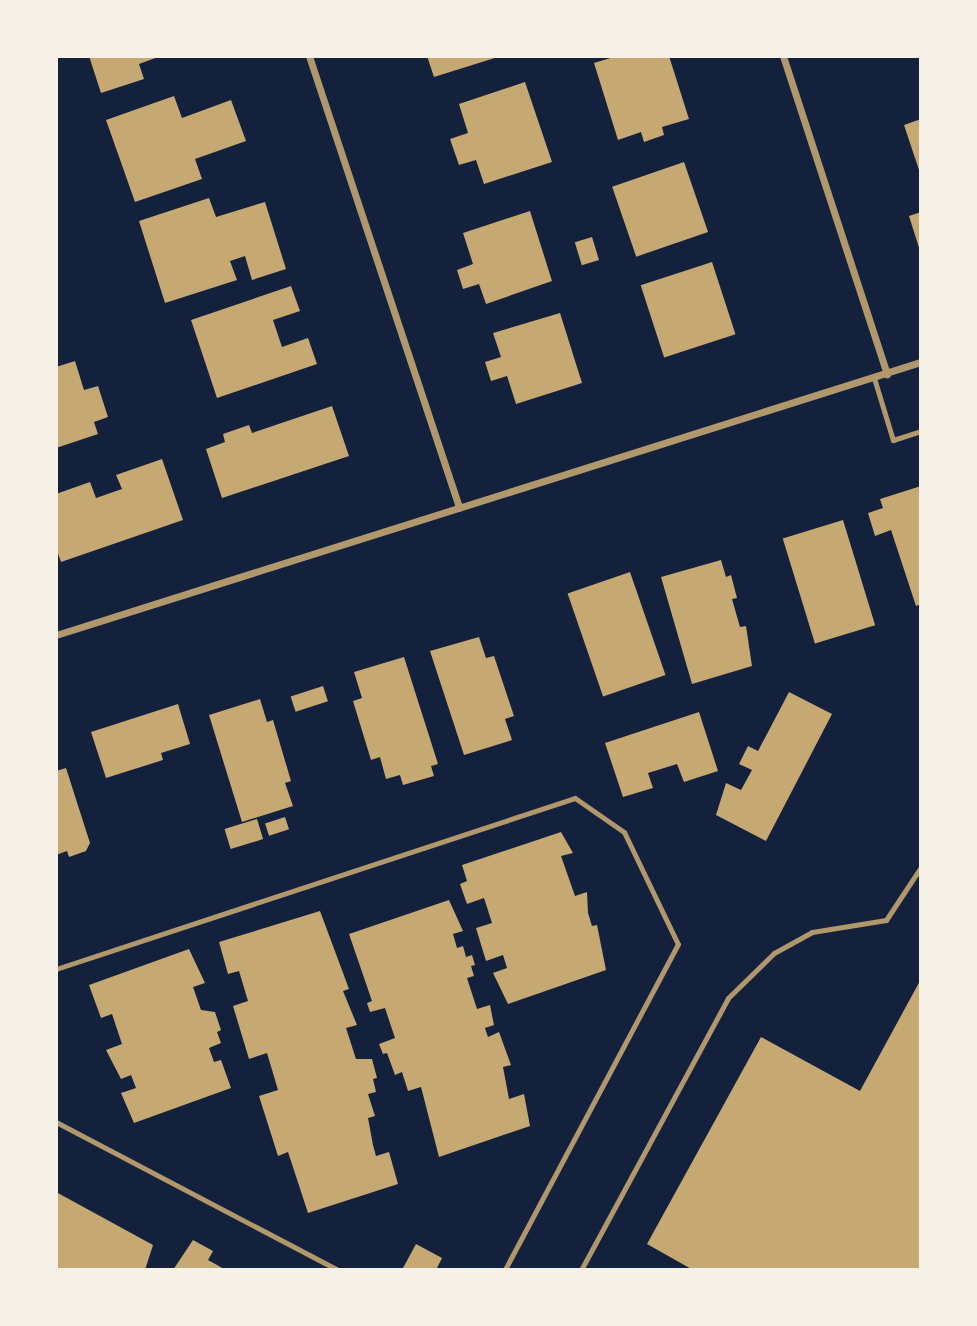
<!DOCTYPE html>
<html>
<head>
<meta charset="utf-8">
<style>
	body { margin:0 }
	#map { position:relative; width:977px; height:1326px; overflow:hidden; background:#14213d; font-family:"Space Grotesk",sans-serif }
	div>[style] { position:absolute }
	.building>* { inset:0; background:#c6a872; transform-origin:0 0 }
	.service>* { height:5px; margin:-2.5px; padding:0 2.5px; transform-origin:2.5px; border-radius:2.5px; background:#b1986c }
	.minor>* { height:7px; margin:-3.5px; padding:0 3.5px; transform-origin:3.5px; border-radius:3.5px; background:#b1986c }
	span { translate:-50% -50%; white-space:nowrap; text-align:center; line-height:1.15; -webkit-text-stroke:7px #f6f1e7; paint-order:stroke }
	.frame { position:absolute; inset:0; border:58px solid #f6f1e7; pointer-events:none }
</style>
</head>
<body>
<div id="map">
	<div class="building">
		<div style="clip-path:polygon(89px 56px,161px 56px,139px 64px,144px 79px,101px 93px)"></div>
		<div style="clip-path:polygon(427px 56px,498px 56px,498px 57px,434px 77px)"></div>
		<div style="clip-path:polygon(617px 56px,669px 56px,689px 119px,662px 127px,664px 135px,644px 142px,641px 132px,618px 140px,594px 63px)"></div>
		<div style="clip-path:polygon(525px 82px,552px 162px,484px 184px,476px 160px,459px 165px,450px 139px,468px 133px,459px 104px)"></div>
		<div style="clip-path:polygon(174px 96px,182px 118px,231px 100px,246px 141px,195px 159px,202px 179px,135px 202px,106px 120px)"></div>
		<div style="clip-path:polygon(921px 119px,921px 173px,920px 173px,904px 125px)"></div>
		<div style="left:684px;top:162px;width:74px;height:76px;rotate:71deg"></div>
		<div style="clip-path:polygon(209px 198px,216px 217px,265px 202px,286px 269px,252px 280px,245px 256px,230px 261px,237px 280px,165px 303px,139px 221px)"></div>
		<div style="clip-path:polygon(530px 211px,552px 281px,486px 304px,479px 284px,463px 289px,457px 270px,473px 264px,463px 233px)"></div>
		<div style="clip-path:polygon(921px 212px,921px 251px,920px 251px,909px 216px)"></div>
		<div style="left:592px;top:237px;width:24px;height:18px;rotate:73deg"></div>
		<div style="left:712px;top:262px;width:76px;height:75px;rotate:72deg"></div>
		<div style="clip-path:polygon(291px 286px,300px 311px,273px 320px,282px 347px,308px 338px,317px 364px,217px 398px,191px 320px)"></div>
		<div style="clip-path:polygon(560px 313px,582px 383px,516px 404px,507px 376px,491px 381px,485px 362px,501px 357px,493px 333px)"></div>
		<div style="clip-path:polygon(75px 361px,84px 390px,98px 386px,108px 417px,94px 422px,98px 434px,56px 448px,56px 367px)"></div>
		<div style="clip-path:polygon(332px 406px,349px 456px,222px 498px,206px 449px,225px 442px,223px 434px,249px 425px,252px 433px)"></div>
		<div style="clip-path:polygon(162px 459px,183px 520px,61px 562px,56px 548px,56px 494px,90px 482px,96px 498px,122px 489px,116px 475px)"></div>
		<div style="clip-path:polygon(921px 486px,921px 604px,916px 606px,891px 530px,875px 536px,868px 513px,883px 508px,880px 499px)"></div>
		<div style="left:843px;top:520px;width:110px;height:63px;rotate:73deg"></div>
		<div style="clip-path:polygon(721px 560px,726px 577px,731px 575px,737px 598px,732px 599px,740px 627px,746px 626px,752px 666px,692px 684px,661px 577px)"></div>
		<div style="left:630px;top:572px;width:109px;height:66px;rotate:71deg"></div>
		<div style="clip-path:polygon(479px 637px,486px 658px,494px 656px,514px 716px,505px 719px,512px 740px,464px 755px,430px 651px)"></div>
		<div style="clip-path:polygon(404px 657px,438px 764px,431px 766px,434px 776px,403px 785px,400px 775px,386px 779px,380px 757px,371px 760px,353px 701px,362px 698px,354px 672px)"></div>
		<div style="left:323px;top:686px;width:16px;height:34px;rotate:72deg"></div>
		<div style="clip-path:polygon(789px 692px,832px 714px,766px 841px,716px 815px,726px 783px,741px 790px,752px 770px,739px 764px,748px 746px,758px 751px)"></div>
		<div style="clip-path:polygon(260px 699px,267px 722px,273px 720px,291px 781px,285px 783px,293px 806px,242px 822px,209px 715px)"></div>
		<div style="clip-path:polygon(178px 704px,190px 744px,161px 753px,163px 760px,106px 778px,91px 732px)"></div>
		<div style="clip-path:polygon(699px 712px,718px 771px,684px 782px,677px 764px,648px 773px,653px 788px,623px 797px,605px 743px)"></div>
		<div style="clip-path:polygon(66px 768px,90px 843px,86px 851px,69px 857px,67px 851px,56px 855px,56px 771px)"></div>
		<div style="left:285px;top:817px;width:13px;height:21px;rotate:72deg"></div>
		<div style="left:257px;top:819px;width:21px;height:34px;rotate:73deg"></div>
		<div style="clip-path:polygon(561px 832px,573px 853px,561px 856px,575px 896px,587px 892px,588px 913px,592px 926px,597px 925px,606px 970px,508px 1004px,493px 973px,507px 968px,503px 955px,486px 961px,476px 928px,492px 923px,484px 898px,467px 904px,460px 884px,467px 881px,462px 865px)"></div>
		<div style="clip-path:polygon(449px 900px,463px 931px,453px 934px,457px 948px,463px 946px,466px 957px,472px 955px,475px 965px,471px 966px,474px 976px,467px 978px,477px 1009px,490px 1005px,494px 1025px,485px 1028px,488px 1037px,499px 1032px,511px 1065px,503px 1067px,509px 1099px,524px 1094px,530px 1126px,439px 1157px,421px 1087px,408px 1091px,402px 1072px,395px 1075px,387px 1053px,383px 1054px,379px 1044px,395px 1038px,385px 1008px,370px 1012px,367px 1003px,372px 1001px,349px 934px)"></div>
		<div style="clip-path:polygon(320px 911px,349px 989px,343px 991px,357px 1025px,346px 1028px,356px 1059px,372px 1059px,377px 1078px,373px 1079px,376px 1092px,368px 1094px,375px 1116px,368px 1118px,373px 1145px,376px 1156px,389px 1152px,398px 1184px,308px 1213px,288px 1152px,278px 1156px,259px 1096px,278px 1090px,267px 1053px,249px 1059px,233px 1006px,248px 1001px,239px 971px,228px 974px,219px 942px)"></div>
		<div style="clip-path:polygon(189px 949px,205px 983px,193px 987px,201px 1010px,215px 1012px,221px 1030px,217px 1032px,221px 1043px,209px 1048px,214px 1062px,221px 1060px,231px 1088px,134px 1123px,121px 1093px,136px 1088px,131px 1075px,121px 1079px,106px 1050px,122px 1044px,112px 1014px,101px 1018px,89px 985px)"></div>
		<div style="clip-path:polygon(921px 979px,921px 1270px,693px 1270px,647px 1244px,761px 1037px,860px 1091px)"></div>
		<div style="clip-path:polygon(56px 1192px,153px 1245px,145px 1270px,56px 1270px)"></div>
		<div style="clip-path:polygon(193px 1240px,213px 1251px,208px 1260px,226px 1270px,173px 1270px)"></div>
		<div style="clip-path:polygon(416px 1244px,442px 1258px,436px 1270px,403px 1268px)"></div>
	</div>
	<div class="service">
		<div style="left:874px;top:378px;width:65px;rotate:73deg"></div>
		<div style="left:893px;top:440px;width:29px;rotate:-18deg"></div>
		<div style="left:56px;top:969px;width:546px;rotate:-18.24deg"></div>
		<div style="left:575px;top:798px;width:60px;rotate:34.8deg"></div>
		<div style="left:624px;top:832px;width:124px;rotate:64.3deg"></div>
		<div style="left:678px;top:944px;width:369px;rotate:118deg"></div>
		<div style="left:56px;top:1122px;width:318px;rotate:27.7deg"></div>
		<div style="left:581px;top:1270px;width:309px;rotate:-61.6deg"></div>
		<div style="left:728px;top:998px;width:64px;rotate:-44.4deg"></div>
		<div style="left:774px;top:953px;width:43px;rotate:-28.9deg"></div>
		<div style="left:812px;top:932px;width:75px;rotate:-9.2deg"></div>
		<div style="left:886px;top:920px;width:64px;rotate:-56.6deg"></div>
	</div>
	<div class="minor">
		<div style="left:309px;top:56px;width:476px;rotate:71.6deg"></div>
		<div style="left:783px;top:56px;width:335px;rotate:71.9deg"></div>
		<div style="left:56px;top:635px;width:907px;rotate:-17.52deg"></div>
	</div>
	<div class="frame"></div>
</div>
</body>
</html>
